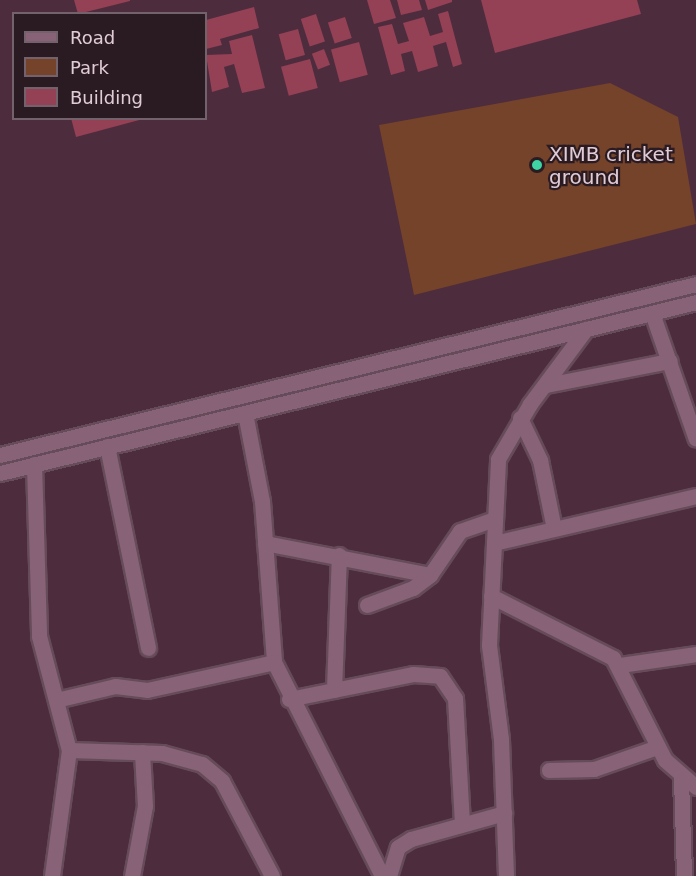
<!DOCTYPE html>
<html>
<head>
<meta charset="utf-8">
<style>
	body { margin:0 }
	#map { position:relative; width:696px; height:876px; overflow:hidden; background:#4d2c3e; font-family:"DejaVu Sans",sans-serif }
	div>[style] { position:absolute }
	.green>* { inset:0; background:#75432a }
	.building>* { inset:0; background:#944055; transform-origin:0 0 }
	.roads { filter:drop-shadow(2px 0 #664b5a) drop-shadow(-2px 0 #664b5a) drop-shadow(0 2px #664b5a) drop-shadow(0 -2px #664b5a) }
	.minor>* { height:15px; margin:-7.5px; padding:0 7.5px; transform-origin:7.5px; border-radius:7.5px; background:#886377 }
	.dots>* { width:16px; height:16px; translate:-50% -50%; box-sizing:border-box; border:3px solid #2a1b23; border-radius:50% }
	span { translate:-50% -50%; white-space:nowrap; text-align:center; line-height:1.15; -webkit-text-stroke:4.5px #2a1b23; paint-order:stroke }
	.poi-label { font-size:20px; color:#e1ccd6 }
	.left { translate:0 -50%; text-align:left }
	.legend { position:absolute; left:12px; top:12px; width:195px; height:108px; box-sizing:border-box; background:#2a1b23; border:2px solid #73626b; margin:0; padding:8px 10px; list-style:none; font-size:18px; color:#e1ccd6 }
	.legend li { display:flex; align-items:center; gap:12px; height:30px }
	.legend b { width:30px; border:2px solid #73626b }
</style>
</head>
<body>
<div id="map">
	<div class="green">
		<div style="clip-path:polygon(610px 83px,678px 117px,696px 224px,414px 295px,379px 125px)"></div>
	</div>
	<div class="building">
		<div style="clip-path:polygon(74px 0,130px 0,130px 1px,78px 14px)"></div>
		<div style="clip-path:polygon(367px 0,390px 0,396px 18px,374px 24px)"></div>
		<div style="clip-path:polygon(397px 0,419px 0,422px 10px,401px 15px)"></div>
		<div style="clip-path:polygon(425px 0,452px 0,452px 2px,428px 10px)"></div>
		<div style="clip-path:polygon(481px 0,637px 0,641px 14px,495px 53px)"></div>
		<div style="clip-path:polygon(254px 7px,259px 28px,220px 39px,222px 45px,206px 49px,206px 20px)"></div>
		<div style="clip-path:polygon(448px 11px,462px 64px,453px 67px,446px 42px,433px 46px,438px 66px,418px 72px,412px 51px,401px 54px,405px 71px,391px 75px,378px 27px,392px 24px,398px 44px,409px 41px,403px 23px,424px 17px,430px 36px,443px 32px,438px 14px)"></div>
		<div style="left:316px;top:14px;width:29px;height:16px;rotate:72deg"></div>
		<div style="left:345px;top:17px;width:22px;height:18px;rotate:72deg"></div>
		<div style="left:298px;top:29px;width:27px;height:20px;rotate:75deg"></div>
		<div style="clip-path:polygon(252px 35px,265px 88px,242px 93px,234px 64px,224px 67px,229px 87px,212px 92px,206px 55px,232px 54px,229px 41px)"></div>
		<div style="left:359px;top:42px;width:34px;height:29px;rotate:75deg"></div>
		<div style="left:324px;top:49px;width:17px;height:13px;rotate:69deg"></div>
		<div style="left:310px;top:59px;width:30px;height:30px;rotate:75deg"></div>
		<div style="clip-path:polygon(71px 118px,143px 118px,143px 119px,76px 137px)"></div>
	</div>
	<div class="roads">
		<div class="minor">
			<div style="left:652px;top:313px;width:133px;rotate:70.8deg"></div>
			<div style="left:546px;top:385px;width:126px;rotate:-11deg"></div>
			<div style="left:245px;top:413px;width:90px;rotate:79.1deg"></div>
			<div style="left:262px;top:501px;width:161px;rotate:85.7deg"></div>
			<div style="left:274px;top:662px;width:240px;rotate:63.2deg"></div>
			<div style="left:520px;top:418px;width:47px;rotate:64.5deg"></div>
			<div style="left:540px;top:460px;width:70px;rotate:78.5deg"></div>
			<div style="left:107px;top:446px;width:206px;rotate:78.5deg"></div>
			<div style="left:0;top:455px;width:717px;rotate:-13.8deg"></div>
			<div style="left:34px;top:464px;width:172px;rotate:88.3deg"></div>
			<div style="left:39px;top:636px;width:118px;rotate:75.3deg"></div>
			<div style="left:69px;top:750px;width:127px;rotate:97.7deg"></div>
			<div style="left:0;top:473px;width:717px;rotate:-13.8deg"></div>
			<div style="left:265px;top:543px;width:168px;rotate:11deg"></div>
			<div style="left:494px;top:543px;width:207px;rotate:-13.1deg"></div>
			<div style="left:491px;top:596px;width:137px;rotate:26.9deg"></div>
			<div style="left:613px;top:658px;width:114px;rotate:63deg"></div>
			<div style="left:665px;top:760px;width:41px;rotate:41.1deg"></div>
			<div style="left:367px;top:605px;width:49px;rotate:-20.3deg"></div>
			<div style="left:413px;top:588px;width:21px;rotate:-37deg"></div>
			<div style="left:430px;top:575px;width:53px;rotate:-55.7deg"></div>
			<div style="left:460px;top:531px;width:37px;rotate:-19deg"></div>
			<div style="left:620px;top:665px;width:77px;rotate:-8.2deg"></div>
			<div style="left:334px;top:690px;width:135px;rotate:-87.9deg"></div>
			<div style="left:289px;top:699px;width:126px;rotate:-11.4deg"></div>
			<div style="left:413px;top:674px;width:27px;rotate:4deg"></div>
			<div style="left:440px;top:676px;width:27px;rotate:56deg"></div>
			<div style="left:455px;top:698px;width:126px;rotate:86.8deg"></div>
			<div style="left:56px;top:700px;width:61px;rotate:-13.3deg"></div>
			<div style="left:115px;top:686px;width:32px;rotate:7deg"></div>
			<div style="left:147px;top:690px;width:130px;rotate:-12.4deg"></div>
			<div style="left:69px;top:750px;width:93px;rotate:1.8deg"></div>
			<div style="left:162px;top:753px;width:41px;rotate:15.4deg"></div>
			<div style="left:202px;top:764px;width:26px;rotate:40deg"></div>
			<div style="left:222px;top:781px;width:107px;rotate:62.2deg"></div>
			<div style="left:549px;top:770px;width:45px;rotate:-1.3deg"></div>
			<div style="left:594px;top:769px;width:67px;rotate:-19.2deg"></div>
			<div style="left:681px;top:778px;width:98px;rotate:88.2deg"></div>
			<div style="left:132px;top:876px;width:71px;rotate:-79.5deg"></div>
			<div style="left:145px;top:806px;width:54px;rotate:-93.2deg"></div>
			<div style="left:389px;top:876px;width:30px;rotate:-73deg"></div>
			<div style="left:398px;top:847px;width:15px;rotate:-32deg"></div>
			<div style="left:411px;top:839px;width:97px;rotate:-15.6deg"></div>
			<div style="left:506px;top:876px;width:137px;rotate:-92.1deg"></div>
			<div style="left:501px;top:739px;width:95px;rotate:-97.3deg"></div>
			<div style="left:489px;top:645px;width:186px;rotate:-87.2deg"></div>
			<div style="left:498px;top:459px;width:64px;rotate:-59.8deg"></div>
			<div style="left:530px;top:404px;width:94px;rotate:-53.3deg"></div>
		</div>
	</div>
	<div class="dots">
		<div style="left:537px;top:165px;background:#3ed4a3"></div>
	</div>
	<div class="poi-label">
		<span class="left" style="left:549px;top:166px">XIMB cricket<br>ground</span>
	</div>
	<ul class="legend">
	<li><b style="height:8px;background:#886377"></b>Road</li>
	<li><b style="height:16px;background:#75432a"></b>Park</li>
	<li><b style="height:16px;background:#944055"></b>Building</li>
	</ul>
</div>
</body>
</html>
